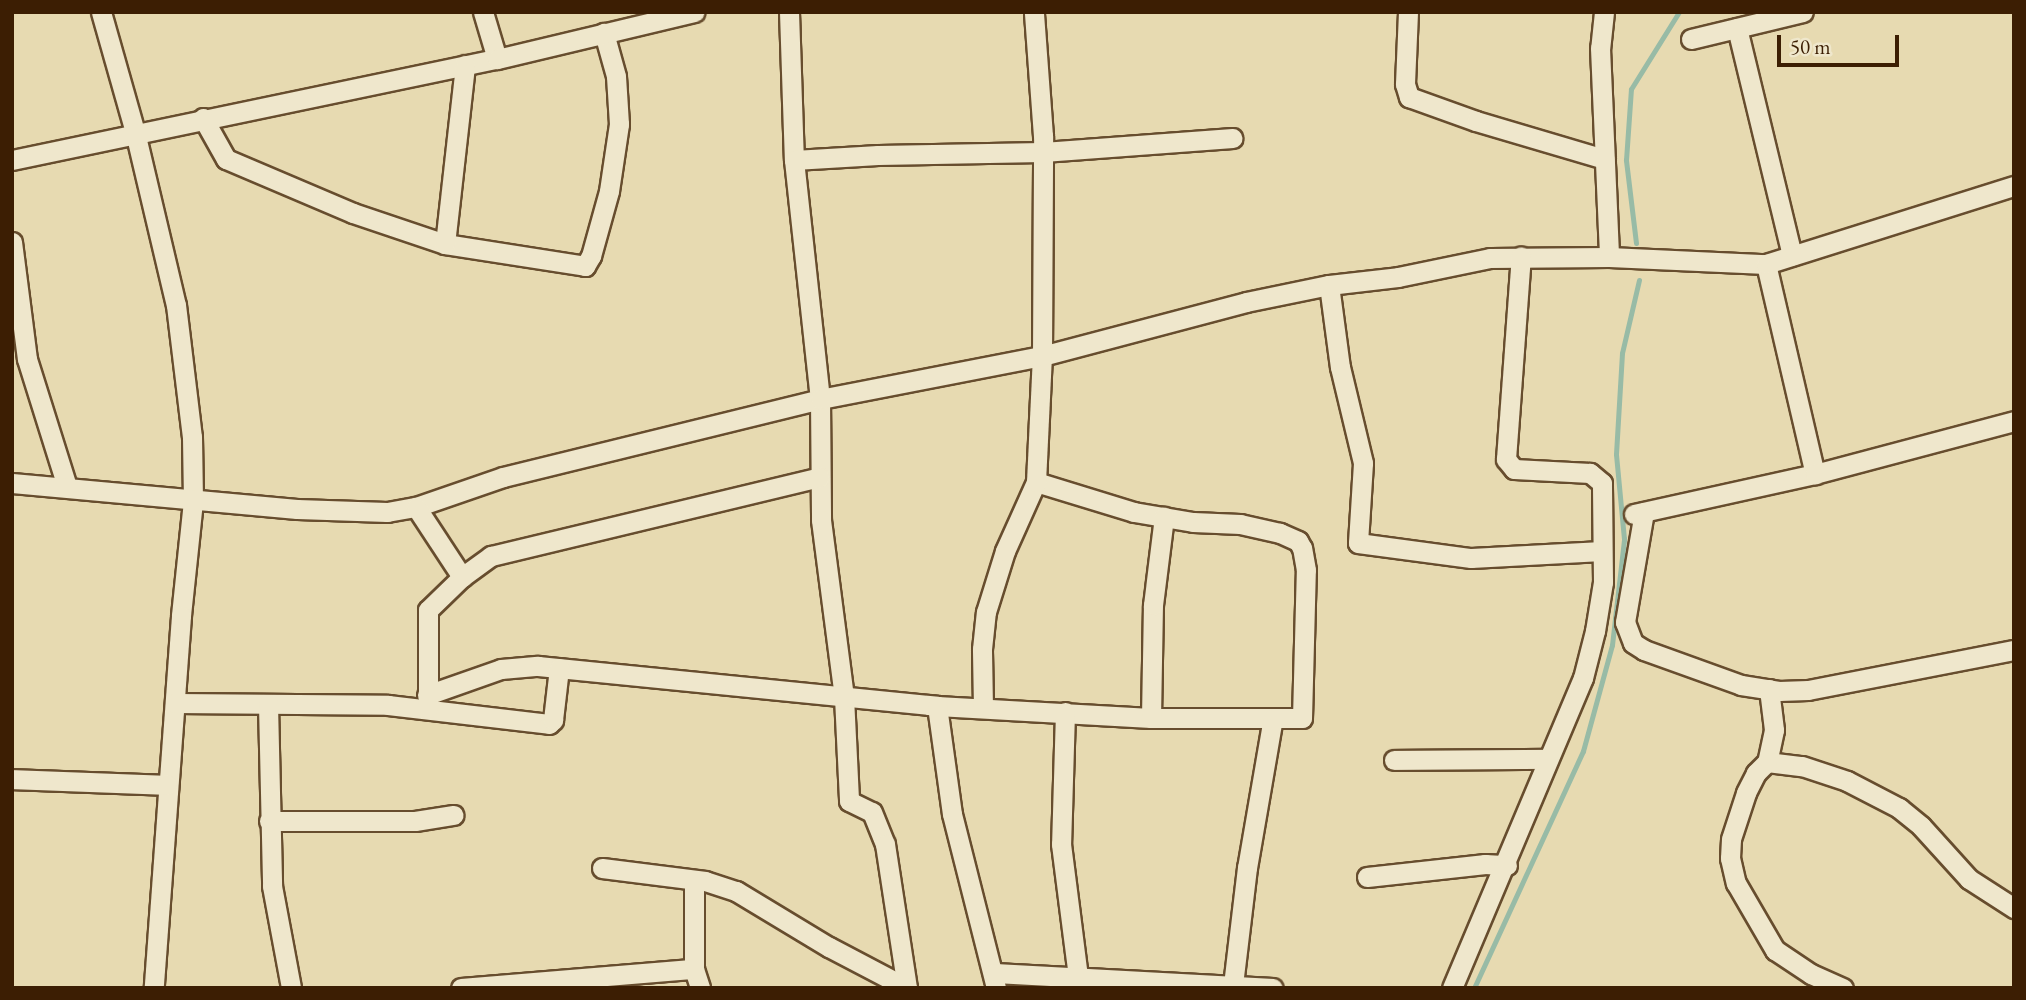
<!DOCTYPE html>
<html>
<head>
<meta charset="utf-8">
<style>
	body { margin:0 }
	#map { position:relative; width:2026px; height:1000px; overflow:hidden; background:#e7dab1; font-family:"EB Garamond",serif }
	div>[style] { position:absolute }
	.stream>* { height:5px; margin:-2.5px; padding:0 2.5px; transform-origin:2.5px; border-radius:2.5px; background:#98bba6 }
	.roads { filter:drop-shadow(2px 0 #674d2e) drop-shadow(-2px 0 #674d2e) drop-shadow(0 2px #674d2e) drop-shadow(0 -2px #674d2e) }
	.minor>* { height:19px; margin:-9.5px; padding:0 9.5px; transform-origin:9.5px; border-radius:9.5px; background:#efe7cc }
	span { translate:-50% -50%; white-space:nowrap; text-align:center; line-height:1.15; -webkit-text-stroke:5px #efe7cc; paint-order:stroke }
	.frame { position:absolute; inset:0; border:14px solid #3c1e03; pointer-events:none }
	.scale { position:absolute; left:1777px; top:35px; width:122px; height:32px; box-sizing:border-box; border:4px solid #3c1e03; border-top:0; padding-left:9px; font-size:21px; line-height:24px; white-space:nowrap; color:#3c1e03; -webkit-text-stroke:5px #efe7cc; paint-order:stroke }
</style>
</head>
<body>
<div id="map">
	<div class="stream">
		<div style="left:1636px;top:243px;width:84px;rotate:-96.9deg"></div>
		<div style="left:1626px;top:160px;width:71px;rotate:-86deg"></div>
		<div style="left:1631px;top:89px;width:91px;rotate:-58.1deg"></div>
		<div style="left:1474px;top:988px;width:261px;rotate:-65.3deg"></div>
		<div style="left:1583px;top:751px;width:110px;rotate:-74.7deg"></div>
		<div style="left:1612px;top:645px;width:107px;rotate:-83.5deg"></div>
		<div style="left:1624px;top:539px;width:85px;rotate:-95.4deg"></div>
		<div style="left:1616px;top:454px;width:101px;rotate:-86.6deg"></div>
		<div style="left:1622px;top:353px;width:75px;rotate:-76.9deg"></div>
	</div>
	<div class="roads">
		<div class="minor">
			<div style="left:101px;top:12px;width:125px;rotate:74.2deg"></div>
			<div style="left:135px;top:132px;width:178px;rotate:76.7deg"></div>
			<div style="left:176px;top:305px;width:133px;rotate:83.1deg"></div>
			<div style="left:192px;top:437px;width:64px;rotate:89.1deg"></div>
			<div style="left:193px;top:501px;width:116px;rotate:96deg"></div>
			<div style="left:181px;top:616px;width:373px;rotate:94.2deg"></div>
			<div style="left:483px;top:12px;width:49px;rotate:73.4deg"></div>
			<div style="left:789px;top:12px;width:148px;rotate:88.1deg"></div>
			<div style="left:794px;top:160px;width:240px;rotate:83.8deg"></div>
			<div style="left:820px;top:399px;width:121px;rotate:89.5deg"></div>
			<div style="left:821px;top:520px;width:178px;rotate:82.6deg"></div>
			<div style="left:844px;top:697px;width:104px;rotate:87.2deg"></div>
			<div style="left:849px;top:801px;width:25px;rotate:26deg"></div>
			<div style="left:872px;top:812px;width:35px;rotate:68deg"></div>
			<div style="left:885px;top:844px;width:146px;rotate:81.3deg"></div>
			<div style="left:1408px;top:12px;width:72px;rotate:92.4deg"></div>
			<div style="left:1405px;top:84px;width:14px;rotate:73deg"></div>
			<div style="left:1409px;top:97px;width:71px;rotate:19.7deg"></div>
			<div style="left:1476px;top:121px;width:134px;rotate:16.5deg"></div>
			<div style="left:1604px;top:12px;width:36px;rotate:96deg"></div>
			<div style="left:1600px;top:48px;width:209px;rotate:87.5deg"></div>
			<div style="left:1737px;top:28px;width:234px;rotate:76.4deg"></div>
			<div style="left:1691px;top:39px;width:115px;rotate:-13.6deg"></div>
			<div style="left:203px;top:118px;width:47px;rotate:60.7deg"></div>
			<div style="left:226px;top:159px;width:138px;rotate:23deg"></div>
			<div style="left:353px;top:213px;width:97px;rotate:18.6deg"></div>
			<div style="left:445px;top:244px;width:142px;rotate:8.9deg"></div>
			<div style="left:585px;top:266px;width:12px;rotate:-59deg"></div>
			<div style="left:591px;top:256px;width:67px;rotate:-74.5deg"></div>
			<div style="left:609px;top:191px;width:68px;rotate:-81.5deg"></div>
			<div style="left:619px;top:124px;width:48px;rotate:-93.6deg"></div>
			<div style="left:616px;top:76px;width:45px;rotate:-105.6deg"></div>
			<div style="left:12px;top:160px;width:495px;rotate:-11.8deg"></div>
			<div style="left:497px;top:59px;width:203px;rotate:-13.4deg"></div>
			<div style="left:794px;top:160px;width:84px;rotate:-3.4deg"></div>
			<div style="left:878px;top:155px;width:165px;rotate:-1deg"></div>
			<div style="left:1043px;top:152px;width:190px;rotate:-4.2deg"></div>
			<div style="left:12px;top:242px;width:118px;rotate:82.7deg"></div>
			<div style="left:27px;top:359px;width:134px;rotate:72.6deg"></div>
			<div style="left:445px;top:244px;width:180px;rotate:-83.6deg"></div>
			<div style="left:1766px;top:264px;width:216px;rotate:76.9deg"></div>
			<div style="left:1329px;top:285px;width:83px;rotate:82.4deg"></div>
			<div style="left:1340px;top:367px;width:99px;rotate:76.5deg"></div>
			<div style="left:1363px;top:463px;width:80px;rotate:93.6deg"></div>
			<div style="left:1358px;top:543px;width:114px;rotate:7.6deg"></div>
			<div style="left:1471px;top:558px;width:131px;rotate:-3.1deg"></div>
			<div style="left:12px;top:483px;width:286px;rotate:5.2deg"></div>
			<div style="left:297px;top:509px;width:90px;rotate:1.9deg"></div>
			<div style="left:387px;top:512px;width:29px;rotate:-10deg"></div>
			<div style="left:416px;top:507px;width:92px;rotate:-19deg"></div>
			<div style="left:503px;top:477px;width:326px;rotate:-13.8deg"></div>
			<div style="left:820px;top:399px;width:226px;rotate:-11deg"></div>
			<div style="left:1042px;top:356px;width:211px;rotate:-14.8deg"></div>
			<div style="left:1246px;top:302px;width:85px;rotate:-11.6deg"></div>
			<div style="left:1329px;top:285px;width:69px;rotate:-6.6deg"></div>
			<div style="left:1398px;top:277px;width:94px;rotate:-11.7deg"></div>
			<div style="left:1490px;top:258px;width:119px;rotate:-0.5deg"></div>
			<div style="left:1609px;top:257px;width:157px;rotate:2.6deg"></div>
			<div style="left:1766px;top:264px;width:260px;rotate:-17.5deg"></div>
			<div style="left:416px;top:507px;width:84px;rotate:56.7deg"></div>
			<div style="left:1644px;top:512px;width:112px;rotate:99.8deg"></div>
			<div style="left:1625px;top:622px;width:22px;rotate:69deg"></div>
			<div style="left:1633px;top:643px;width:13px;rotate:32deg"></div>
			<div style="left:1644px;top:650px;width:103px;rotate:19.8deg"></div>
			<div style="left:1741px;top:685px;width:38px;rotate:9deg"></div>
			<div style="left:1779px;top:691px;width:29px;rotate:-2deg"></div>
			<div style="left:1808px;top:690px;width:210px;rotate:-11deg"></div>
			<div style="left:1634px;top:514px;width:185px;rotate:-12.5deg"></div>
			<div style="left:1815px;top:474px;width:206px;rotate:-14.9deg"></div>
			<div style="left:1769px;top:689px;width:41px;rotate:83deg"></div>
			<div style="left:1774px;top:730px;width:33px;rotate:102deg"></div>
			<div style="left:1767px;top:762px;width:35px;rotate:7deg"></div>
			<div style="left:1802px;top:766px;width:47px;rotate:18.4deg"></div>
			<div style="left:1847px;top:781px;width:59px;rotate:27.4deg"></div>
			<div style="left:1899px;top:808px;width:28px;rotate:39deg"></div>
			<div style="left:1921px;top:826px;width:72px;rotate:47.8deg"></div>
			<div style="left:1969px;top:879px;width:54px;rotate:32.8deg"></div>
			<div style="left:427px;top:695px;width:78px;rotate:-19.4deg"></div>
			<div style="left:501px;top:669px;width:37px;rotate:-5deg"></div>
			<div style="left:538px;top:666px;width:401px;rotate:5.7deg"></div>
			<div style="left:937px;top:706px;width:214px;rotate:3.2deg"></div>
			<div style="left:1151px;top:718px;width:151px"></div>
			<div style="left:1302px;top:718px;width:148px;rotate:-88.5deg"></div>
			<div style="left:1306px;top:570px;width:22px;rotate:-100deg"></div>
			<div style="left:1302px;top:548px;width:8px;rotate:-120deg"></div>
			<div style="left:1298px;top:541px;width:20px;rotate:-156deg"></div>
			<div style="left:1280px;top:533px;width:41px;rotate:-167.3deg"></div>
			<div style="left:1240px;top:524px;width:47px;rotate:-177.6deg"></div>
			<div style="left:1193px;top:522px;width:60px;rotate:-170.4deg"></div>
			<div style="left:1134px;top:512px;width:102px;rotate:-163deg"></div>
			<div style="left:175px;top:703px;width:213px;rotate:0.5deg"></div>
			<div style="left:388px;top:705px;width:162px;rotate:6.7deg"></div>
			<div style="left:549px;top:724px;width:6px;rotate:-45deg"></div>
			<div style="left:553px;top:720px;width:52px;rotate:-83.4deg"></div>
			<div style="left:268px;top:704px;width:182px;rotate:88.7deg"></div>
			<div style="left:272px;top:886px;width:104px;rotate:79.4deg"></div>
			<div style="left:937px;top:706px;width:109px;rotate:82.1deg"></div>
			<div style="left:952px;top:814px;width:179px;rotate:75.8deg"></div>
			<div style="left:428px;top:708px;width:98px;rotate:-90deg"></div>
			<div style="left:428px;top:610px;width:47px;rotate:-44.1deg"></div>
			<div style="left:462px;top:577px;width:36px;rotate:-36deg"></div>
			<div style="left:491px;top:556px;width:338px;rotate:-13.5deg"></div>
			<div style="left:983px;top:708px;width:59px;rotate:-91deg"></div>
			<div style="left:982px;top:649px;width:37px;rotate:-84deg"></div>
			<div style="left:986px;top:612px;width:64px;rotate:-72.7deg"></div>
			<div style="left:1005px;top:551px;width:76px;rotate:-65.8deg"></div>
			<div style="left:1036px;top:482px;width:126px;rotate:-87.3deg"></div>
			<div style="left:1042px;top:356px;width:220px;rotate:-89.7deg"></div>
			<div style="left:1043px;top:136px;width:124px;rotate:-94.2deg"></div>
			<div style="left:1065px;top:712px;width:132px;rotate:91.7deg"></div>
			<div style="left:1061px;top:844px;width:134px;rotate:82.7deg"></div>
			<div style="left:1151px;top:718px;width:113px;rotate:-89deg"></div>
			<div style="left:1153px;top:605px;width:89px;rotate:-82.9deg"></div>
			<div style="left:1394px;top:760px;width:154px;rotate:-0.4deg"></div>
			<div style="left:1767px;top:762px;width:16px;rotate:135deg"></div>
			<div style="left:1756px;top:773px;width:22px;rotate:117deg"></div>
			<div style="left:1746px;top:793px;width:48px;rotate:108.1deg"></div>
			<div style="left:1731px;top:839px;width:19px;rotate:93deg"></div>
			<div style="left:1730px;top:858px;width:26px;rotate:77deg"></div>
			<div style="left:1736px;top:883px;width:78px;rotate:59.8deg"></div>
			<div style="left:1775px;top:950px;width:43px;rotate:33.7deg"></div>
			<div style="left:1811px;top:974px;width:35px;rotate:24deg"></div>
			<div style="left:12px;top:779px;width:155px;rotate:2.2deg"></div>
			<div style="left:269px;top:821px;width:146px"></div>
			<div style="left:415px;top:821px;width:39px;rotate:-9deg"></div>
			<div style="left:602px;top:868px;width:104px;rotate:7.2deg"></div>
			<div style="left:705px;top:881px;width:33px;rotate:18deg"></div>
			<div style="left:736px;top:891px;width:109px;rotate:31.1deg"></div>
			<div style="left:829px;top:947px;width:88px;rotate:27.7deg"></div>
			<div style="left:1367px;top:877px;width:119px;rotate:-6.3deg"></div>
			<div style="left:1485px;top:864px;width:22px;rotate:3deg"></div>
			<div style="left:694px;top:880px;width:89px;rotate:90deg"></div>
			<div style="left:694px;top:969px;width:20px;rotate:72deg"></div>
			<div style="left:995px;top:973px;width:278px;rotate:3.1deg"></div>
			<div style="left:1233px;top:985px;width:118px;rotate:-83.2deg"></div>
			<div style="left:1247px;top:868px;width:152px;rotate:-80.2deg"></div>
			<div style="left:461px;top:988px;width:234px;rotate:-4.7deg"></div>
			<div style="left:1452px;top:988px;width:337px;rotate:-67.1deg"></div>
			<div style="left:1583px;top:678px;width:49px;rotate:-75.7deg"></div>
			<div style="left:1595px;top:631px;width:50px;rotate:-80.7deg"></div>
			<div style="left:1603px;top:582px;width:99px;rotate:-90.6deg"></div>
			<div style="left:1602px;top:483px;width:16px;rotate:-140deg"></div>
			<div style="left:1590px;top:473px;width:76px;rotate:-177deg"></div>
			<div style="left:1514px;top:469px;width:13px;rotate:-129deg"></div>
			<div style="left:1506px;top:459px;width:203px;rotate:-85.8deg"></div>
		</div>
	</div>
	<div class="frame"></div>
	<div class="scale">50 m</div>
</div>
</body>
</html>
